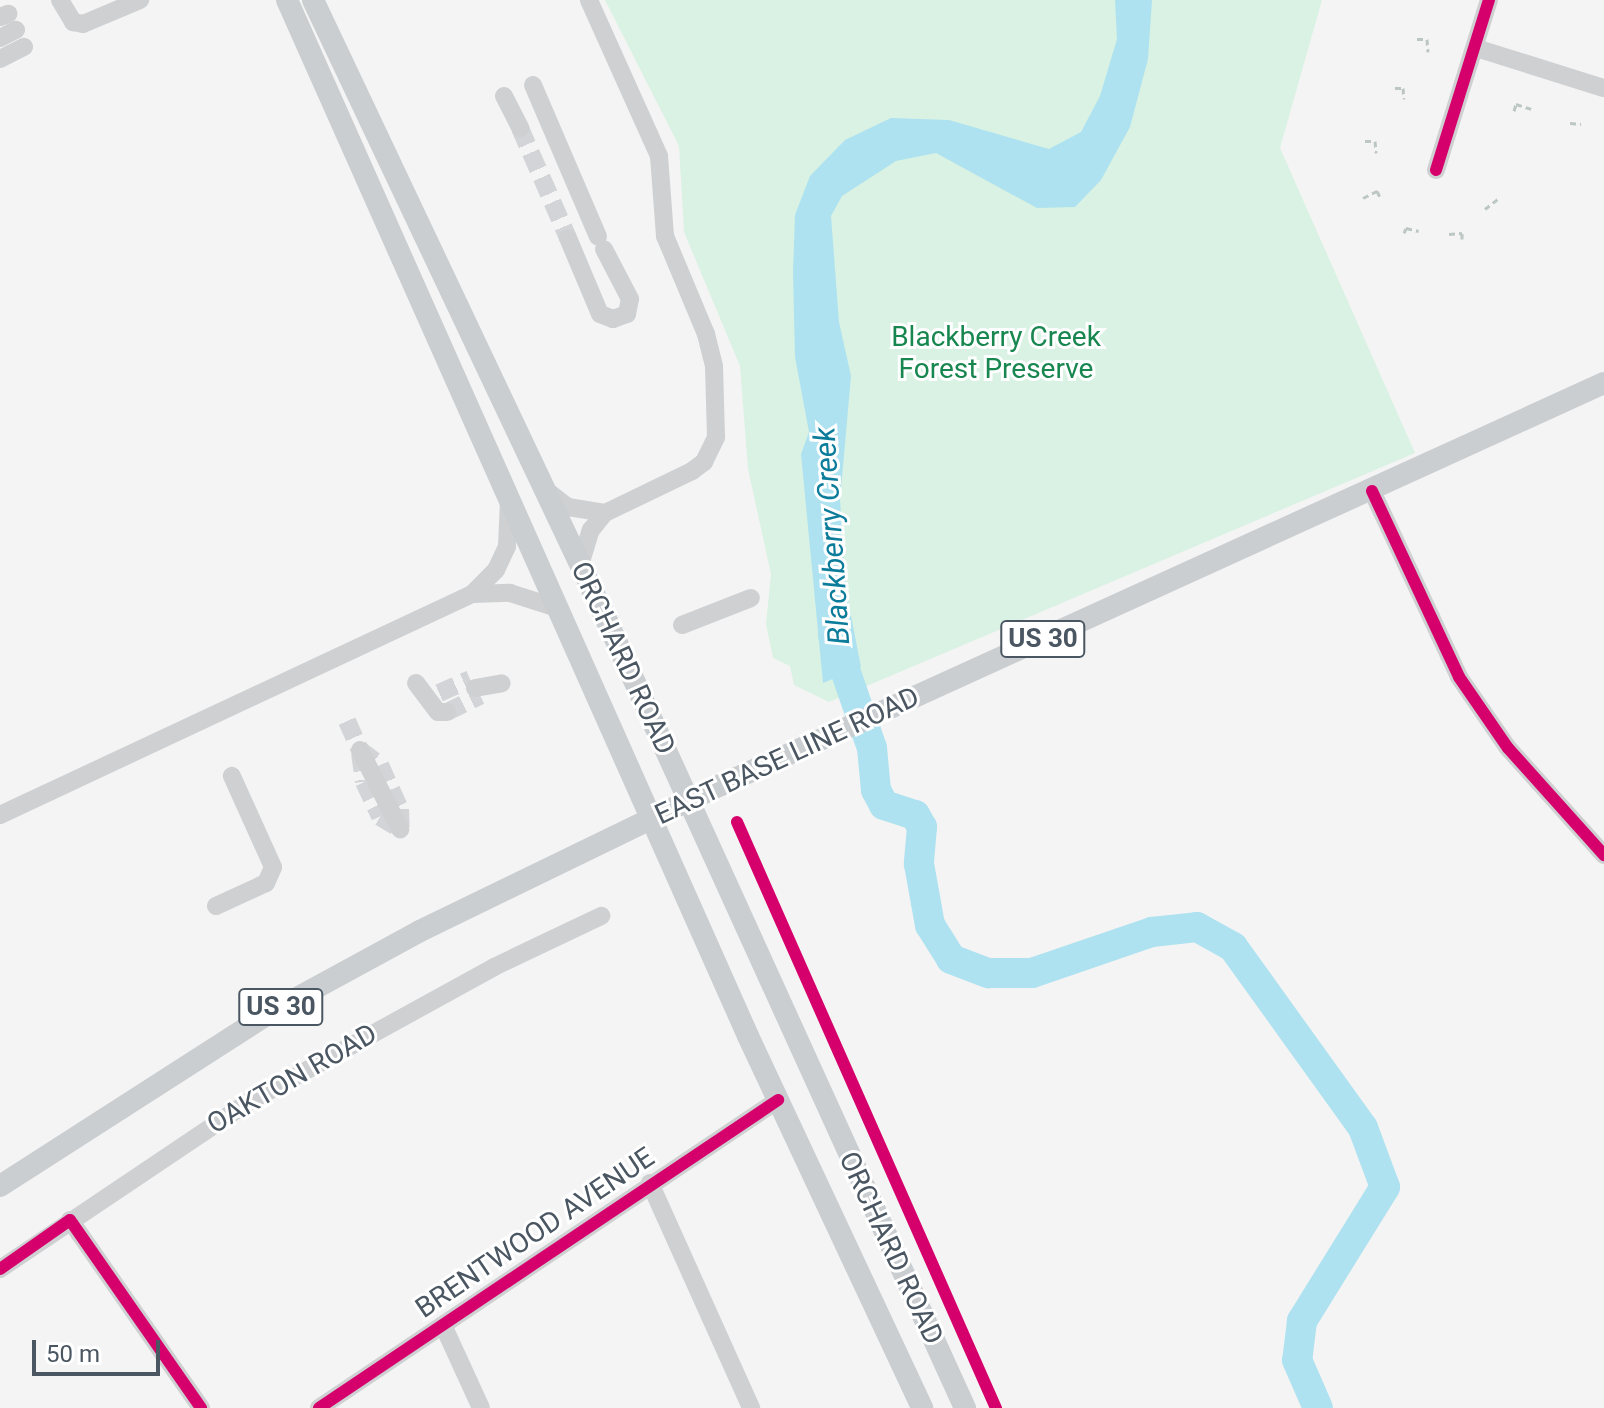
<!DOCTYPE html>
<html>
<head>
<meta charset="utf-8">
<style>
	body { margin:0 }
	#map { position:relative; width:1604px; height:1408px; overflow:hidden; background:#f4f4f4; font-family:Roboto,sans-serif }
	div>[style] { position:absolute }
	.green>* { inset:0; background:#d9f2e3 }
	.water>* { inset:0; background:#aee2f0 }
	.river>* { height:30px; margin:-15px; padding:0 15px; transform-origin:15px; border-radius:15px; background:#aee2f0 }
	.minor-tunnel>* { height:18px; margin-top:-9px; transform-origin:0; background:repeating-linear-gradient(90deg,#d2d4d7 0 18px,transparent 0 27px) }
	.path>* { height:3px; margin-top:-1.5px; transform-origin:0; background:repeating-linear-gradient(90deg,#bcc7c4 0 6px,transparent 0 10px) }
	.minor>* { height:18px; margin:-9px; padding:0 9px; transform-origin:9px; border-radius:9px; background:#ced0d2 }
	.major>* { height:22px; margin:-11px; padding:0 11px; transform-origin:11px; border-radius:11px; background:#caced1 }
	.cycleway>* { height:12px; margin:-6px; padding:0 6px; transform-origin:6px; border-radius:6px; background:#d6006c }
	span { translate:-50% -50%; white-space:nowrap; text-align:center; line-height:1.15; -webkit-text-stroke:6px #fff; paint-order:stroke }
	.shield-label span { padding:2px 6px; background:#fff; border:2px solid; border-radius:6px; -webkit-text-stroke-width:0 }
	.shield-label { font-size:26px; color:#4a5661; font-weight:700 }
	.park-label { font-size:28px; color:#17864f }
	.street-label { font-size:28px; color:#4a5661 }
	.water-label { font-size:30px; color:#0c7c9b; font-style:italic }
	.scale { position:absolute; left:32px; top:1340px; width:128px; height:36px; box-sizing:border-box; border:4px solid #4a5661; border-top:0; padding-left:10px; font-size:24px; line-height:28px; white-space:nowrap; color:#4a5661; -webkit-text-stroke:6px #fff; paint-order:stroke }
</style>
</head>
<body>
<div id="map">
	<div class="green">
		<div style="clip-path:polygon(605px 0,1322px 0,1280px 148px,1415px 453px,829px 702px,794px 685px,790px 666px,773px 658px,766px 624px,771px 574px,748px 469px,740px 366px,684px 232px,679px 146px)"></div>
	</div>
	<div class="water">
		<div style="clip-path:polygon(1115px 0,1152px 0,1148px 59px,1130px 127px,1101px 180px,1075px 207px,1037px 208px,936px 153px,896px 161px,842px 196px,831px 216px,839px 322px,851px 376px,840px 500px,846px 590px,861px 667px,823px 683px,801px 454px,809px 432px,795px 357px,793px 272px,795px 215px,810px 176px,845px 140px,891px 118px,949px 120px,1049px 149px,1081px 132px,1100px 96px,1117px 39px)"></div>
	</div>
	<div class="river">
		<div style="left:833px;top:635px;width:120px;rotate:71deg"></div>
		<div style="left:872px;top:748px;width:42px;rotate:84.6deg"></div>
		<div style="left:876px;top:790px;width:17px;rotate:62deg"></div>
		<div style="left:884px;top:805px;width:33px;rotate:18deg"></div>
		<div style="left:915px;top:815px;width:14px;rotate:60deg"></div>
		<div style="left:922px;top:827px;width:37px;rotate:95deg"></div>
		<div style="left:919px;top:864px;width:62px;rotate:79.8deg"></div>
		<div style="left:930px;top:925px;width:40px;rotate:58deg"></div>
		<div style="left:951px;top:959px;width:40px;rotate:21deg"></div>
		<div style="left:988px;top:973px;width:44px"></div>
		<div style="left:1032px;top:973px;width:127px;rotate:-18.9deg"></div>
		<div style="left:1152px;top:932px;width:45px;rotate:-6.3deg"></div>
		<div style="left:1197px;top:927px;width:41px;rotate:29.1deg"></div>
		<div style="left:1233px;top:947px;width:223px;rotate:54.3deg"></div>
		<div style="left:1363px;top:1128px;width:63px;rotate:69.6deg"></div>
		<div style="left:1385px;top:1187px;width:158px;rotate:121.8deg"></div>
		<div style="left:1302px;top:1321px;width:39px;rotate:97deg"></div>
		<div style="left:1297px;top:1360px;width:52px;rotate:66.4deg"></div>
	</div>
	<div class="minor-tunnel">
		<div style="left:520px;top:128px;width:120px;rotate:66.4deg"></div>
		<div style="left:439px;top:693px;width:34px;rotate:-24deg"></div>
		<div style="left:447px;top:712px;width:37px;rotate:-26deg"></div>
		<div style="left:347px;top:721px;width:32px;rotate:66deg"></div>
		<div style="left:360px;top:750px;width:25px;rotate:37deg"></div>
		<div style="left:380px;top:765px;width:48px;rotate:65.6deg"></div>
		<div style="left:400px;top:809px;width:23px;rotate:88deg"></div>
		<div style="left:360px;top:753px;width:29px;rotate:82deg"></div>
		<div style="left:364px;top:782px;width:38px;rotate:65deg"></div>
		<div style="left:380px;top:817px;width:23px;rotate:31deg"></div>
	</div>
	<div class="path">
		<div style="left:1417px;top:39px;width:10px"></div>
		<div style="left:1427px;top:39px;width:13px;rotate:86deg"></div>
		<div style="left:1395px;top:88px;width:8px"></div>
		<div style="left:1403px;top:88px;width:11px;rotate:85deg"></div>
		<div style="left:1514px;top:111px;width:7px;rotate:-74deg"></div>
		<div style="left:1516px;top:104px;width:16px;rotate:18deg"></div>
		<div style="left:1570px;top:123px;width:11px;rotate:5deg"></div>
		<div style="left:1365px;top:141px;width:10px"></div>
		<div style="left:1375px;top:141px;width:12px;rotate:85deg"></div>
		<div style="left:1363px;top:198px;width:16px;rotate:-27deg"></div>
		<div style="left:1377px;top:191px;width:9px;rotate:63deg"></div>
		<div style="left:1485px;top:209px;width:18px;rotate:-38deg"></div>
		<div style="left:1404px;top:233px;width:5px;rotate:-68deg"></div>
		<div style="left:1406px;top:228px;width:13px;rotate:13deg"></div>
		<div style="left:1449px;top:234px;width:13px;rotate:-4deg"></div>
		<div style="left:1462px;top:233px;width:6px;rotate:90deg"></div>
	</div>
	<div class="minor">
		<div style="left:60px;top:0;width:26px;rotate:59deg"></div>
		<div style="left:73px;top:22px;width:10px;rotate:11deg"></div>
		<div style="left:83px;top:24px;width:62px;rotate:-22.8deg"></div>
		<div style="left:0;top:17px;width:9px;rotate:-21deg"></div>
		<div style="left:0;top:38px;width:18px;rotate:-27deg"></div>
		<div style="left:1476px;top:48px;width:134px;rotate:17.4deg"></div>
		<div style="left:0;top:59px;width:27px;rotate:-27deg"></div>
		<div style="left:533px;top:85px;width:165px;rotate:66.8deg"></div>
		<div style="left:504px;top:96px;width:36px;rotate:63deg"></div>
		<div style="left:1436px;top:170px;width:178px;rotate:-72.7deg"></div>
		<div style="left:568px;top:238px;width:82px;rotate:67.2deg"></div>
		<div style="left:600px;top:314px;width:14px;rotate:21deg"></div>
		<div style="left:613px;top:319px;width:15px;rotate:-20deg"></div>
		<div style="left:627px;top:314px;width:15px;rotate:-79deg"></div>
		<div style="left:630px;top:299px;width:56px;rotate:-117.5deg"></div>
		<div style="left:546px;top:490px;width:28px;rotate:38deg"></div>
		<div style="left:568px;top:507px;width:37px;rotate:9deg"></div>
		<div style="left:1372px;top:491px;width:205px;rotate:64.9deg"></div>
		<div style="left:1459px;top:677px;width:86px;rotate:55.4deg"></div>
		<div style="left:1508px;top:748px;width:144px;rotate:48.1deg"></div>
		<div style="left:580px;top:565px;width:37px;rotate:-73deg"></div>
		<div style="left:591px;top:530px;width:22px;rotate:-51deg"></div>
		<div style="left:605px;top:513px;width:97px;rotate:-25.8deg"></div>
		<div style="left:692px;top:471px;width:15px;rotate:-37deg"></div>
		<div style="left:704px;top:462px;width:28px;rotate:-64deg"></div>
		<div style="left:716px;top:437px;width:71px;rotate:-91.6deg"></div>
		<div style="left:714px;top:366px;width:33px;rotate:-104deg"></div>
		<div style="left:706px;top:334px;width:106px;rotate:-112.7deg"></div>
		<div style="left:665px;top:236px;width:80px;rotate:-94.3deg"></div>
		<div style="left:659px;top:156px;width:171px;rotate:-114.2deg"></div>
		<div style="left:472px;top:594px;width:38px;rotate:-2deg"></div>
		<div style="left:510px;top:593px;width:49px;rotate:17.7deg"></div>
		<div style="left:682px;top:625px;width:74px;rotate:-21.4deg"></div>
		<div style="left:416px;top:683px;width:36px;rotate:53deg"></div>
		<div style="left:438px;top:712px;width:9px"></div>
		<div style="left:475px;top:688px;width:27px;rotate:-10deg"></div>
		<div style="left:360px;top:750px;width:89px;rotate:63.1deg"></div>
		<div style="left:0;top:815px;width:521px;rotate:-25.09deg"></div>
		<div style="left:472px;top:594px;width:34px;rotate:-45deg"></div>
		<div style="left:496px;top:570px;width:26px;rotate:-65deg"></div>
		<div style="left:507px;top:546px;width:46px;rotate:-87.5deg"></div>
		<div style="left:216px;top:906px;width:55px;rotate:-24.7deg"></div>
		<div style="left:266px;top:883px;width:17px;rotate:-66deg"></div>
		<div style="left:273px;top:867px;width:100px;rotate:-114.3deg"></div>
		<div style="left:650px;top:1183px;width:247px;rotate:65.8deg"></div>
		<div style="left:70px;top:1220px;width:229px;rotate:55.1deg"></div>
		<div style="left:0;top:1269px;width:298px;rotate:-33.9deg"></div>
		<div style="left:247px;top:1103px;width:282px;rotate:-28.8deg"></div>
		<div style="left:494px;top:967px;width:119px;rotate:-25.5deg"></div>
		<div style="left:443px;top:1325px;width:91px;rotate:65.4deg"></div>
		<div style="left:319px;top:1408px;width:553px;rotate:-33.86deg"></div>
	</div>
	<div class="major">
		<div style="left:287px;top:0;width:1134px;rotate:66.01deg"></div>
		<div style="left:748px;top:1036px;width:411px;rotate:64.9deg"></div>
		<div style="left:313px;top:0;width:687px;rotate:64.67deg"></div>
		<div style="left:607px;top:621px;width:865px;rotate:65.54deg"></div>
		<div style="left:0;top:1186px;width:316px;rotate:-32.7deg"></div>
		<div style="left:266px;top:1015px;width:175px;rotate:-28.6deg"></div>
		<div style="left:420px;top:931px;width:335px;rotate:-25.9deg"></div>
		<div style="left:721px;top:785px;width:970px;rotate:-24.48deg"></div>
	</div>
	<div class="cycleway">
		<div style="left:1436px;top:170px;width:178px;rotate:-72.7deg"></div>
		<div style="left:1372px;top:491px;width:205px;rotate:64.9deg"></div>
		<div style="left:1459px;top:677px;width:86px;rotate:55.4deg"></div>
		<div style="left:1508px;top:748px;width:144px;rotate:48.1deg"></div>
		<div style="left:737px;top:822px;width:641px;rotate:66.16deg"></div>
		<div style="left:0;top:1269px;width:85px;rotate:-35deg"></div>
		<div style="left:70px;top:1220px;width:229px;rotate:55.1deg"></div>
		<div style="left:319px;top:1408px;width:553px;rotate:-33.86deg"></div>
	</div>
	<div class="shield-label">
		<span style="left:1043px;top:639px">US 30</span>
		<span style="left:281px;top:1007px">US 30</span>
	</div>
	<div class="park-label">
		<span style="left:996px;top:353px">Blackberry Creek<br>Forest Preserve</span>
	</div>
	<div class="street-label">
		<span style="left:623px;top:658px;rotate:65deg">ORCHARD ROAD</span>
		<span style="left:787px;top:756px;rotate:-25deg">EAST BASE LINE ROAD</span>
		<span style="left:292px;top:1079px;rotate:-30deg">OAKTON ROAD</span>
		<span style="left:535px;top:1233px;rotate:-34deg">BRENTWOOD AVENUE</span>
		<span style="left:891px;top:1248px;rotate:65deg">ORCHARD ROAD</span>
	</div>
	<div class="water-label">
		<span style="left:832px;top:536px;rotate:-94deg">Blackberry Creek</span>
	</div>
	<div class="scale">50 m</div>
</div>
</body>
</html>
